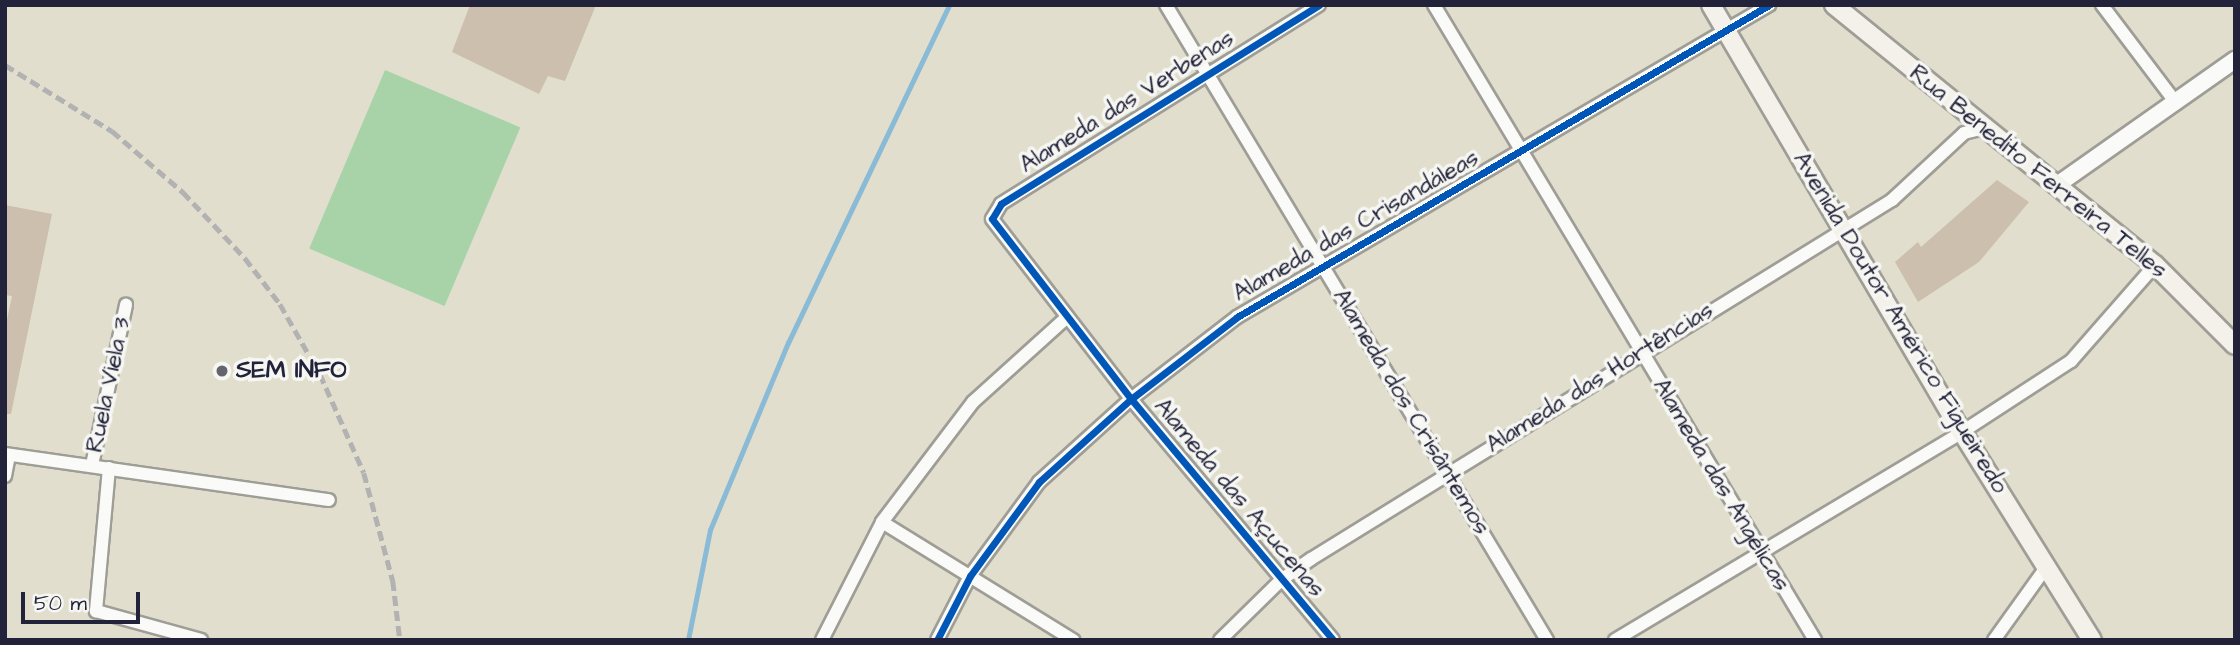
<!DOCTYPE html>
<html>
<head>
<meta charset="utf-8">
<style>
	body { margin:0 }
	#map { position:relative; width:2240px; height:645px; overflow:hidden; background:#e1decd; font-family:"Architects Daughter",sans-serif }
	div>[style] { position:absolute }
	.green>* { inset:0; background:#a8d3a9; transform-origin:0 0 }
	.stream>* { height:4.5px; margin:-2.25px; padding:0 2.25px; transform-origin:2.25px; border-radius:2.25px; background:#89bad6 }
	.building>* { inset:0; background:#ccbfae }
	.roads { filter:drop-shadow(2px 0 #9e9d96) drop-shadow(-2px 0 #9e9d96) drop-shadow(0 2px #9e9d96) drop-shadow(0 -2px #9e9d96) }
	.minor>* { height:12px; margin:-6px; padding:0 6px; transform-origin:6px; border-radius:6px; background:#fafaf8 }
	.tertiary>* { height:16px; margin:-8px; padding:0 8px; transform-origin:8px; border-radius:8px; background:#fafaf8 }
	.secondary>* { height:18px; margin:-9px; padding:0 9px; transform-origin:9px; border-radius:9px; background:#f4f1ea }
	.rail>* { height:4.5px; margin-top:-2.25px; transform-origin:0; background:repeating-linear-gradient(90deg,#b2b2b3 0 10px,transparent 0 15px) }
	.cycleway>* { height:7px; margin:-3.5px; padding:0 3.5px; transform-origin:3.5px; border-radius:3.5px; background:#0057b8 }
	.dots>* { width:19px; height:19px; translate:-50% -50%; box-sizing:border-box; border:4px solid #f6f6f2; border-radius:50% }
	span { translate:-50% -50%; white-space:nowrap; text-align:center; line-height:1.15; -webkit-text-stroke:7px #f6f6f2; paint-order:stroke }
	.street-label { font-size:24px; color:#22223b }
	.poi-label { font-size:24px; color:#22223b; font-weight:700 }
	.left { translate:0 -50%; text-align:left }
	.frame { position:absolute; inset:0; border:7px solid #22223b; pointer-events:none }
	.scale { position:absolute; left:21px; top:592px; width:119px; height:32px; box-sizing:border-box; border:4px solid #22223b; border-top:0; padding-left:9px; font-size:21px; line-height:24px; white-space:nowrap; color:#22223b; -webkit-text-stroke:5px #f6f6f2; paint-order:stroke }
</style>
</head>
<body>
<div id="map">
	<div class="green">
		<div style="left:385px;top:70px;width:147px;height:194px;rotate:23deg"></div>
	</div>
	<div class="stream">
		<div style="left:688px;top:640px;width:112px;rotate:-78.7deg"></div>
		<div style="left:710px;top:530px;width:203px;rotate:-67.4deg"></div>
		<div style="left:788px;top:343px;width:374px;rotate:-64.5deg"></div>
	</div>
	<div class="building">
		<div style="clip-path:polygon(470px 5px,596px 5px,565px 81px,548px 76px,539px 94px,452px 52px)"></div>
		<div style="clip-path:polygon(1997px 180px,2029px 202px,1979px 262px,1918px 302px,1895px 262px,1918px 242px,1921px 247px)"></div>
		<div style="clip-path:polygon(5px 205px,52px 214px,11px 414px,5px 414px,5px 329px,12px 296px,5px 295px)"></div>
	</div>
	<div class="roads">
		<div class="minor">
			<div style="left:1166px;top:5px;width:741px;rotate:59.04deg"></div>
			<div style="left:1319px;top:5px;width:375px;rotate:148deg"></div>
			<div style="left:1001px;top:204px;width:17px;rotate:121deg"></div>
			<div style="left:992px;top:219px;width:227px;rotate:52.3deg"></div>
			<div style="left:1131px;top:399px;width:314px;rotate:50deg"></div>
			<div style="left:1434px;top:5px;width:741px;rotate:59.04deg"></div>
			<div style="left:2102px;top:5px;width:123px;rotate:52.9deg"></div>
			<div style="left:5px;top:454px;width:327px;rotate:8.1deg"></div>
			<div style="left:92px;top:465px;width:164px;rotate:-78deg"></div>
			<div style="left:109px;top:468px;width:144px;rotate:95.2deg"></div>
			<div style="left:96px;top:611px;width:109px;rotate:15.4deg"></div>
			<div style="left:5px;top:476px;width:21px;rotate:-79deg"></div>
			<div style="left:882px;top:522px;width:225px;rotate:31.7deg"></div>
			<div style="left:822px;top:640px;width:132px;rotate:-63deg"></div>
			<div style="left:882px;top:522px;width:151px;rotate:-52.8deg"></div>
			<div style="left:973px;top:402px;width:125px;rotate:-42.1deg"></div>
			<div style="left:937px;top:640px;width:72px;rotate:-62.7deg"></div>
			<div style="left:970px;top:576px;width:117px;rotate:-53.7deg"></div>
			<div style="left:1039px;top:482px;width:124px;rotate:-42.1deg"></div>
			<div style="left:1131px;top:399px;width:134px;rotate:-37.7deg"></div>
			<div style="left:1237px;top:317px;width:617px;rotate:-30.39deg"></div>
			<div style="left:1220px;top:640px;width:86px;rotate:-44.5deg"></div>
			<div style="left:1281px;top:580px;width:37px;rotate:-35deg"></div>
			<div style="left:1311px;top:559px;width:683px;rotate:-31.71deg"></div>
			<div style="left:1892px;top:200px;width:98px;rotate:-42.9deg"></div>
			<div style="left:1964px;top:133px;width:21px;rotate:-14deg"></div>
			<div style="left:1615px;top:640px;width:405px;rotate:-30.9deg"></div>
			<div style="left:1962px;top:432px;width:130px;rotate:-33.1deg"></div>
			<div style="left:2071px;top:361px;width:128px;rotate:-48.8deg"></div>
			<div style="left:1994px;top:640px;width:91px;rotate:-54.4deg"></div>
		</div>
		<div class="tertiary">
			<div style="left:2057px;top:185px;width:218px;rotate:-35.1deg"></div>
		</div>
		<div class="secondary">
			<div style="left:1711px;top:5px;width:495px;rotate:59.6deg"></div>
			<div style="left:1962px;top:432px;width:245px;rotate:58deg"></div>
			<div style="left:1834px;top:5px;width:413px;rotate:39deg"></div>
			<div style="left:2155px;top:265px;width:113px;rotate:45deg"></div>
		</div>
	</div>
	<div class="rail">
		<div style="left:5px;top:65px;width:126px;rotate:31.7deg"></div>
		<div style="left:112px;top:131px;width:94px;rotate:40.7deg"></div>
		<div style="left:183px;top:192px;width:91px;rotate:46.8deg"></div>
		<div style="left:245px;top:258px;width:58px;rotate:52.7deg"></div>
		<div style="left:280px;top:304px;width:81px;rotate:60.3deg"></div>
		<div style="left:320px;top:374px;width:108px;rotate:66deg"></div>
		<div style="left:364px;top:473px;width:112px;rotate:75deg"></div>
		<div style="left:393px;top:581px;width:59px;rotate:83.2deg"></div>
	</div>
	<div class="cycleway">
		<div style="left:1319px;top:5px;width:375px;rotate:148deg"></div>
		<div style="left:1001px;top:204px;width:17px;rotate:121deg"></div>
		<div style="left:992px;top:219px;width:227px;rotate:52.3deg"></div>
		<div style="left:1131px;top:399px;width:314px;rotate:50deg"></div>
		<div style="left:937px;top:640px;width:72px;rotate:-62.7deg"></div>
		<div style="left:970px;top:576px;width:117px;rotate:-53.7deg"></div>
		<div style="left:1039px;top:482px;width:124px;rotate:-42.1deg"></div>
		<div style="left:1131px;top:399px;width:134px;rotate:-37.7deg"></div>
		<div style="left:1237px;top:317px;width:617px;rotate:-30.39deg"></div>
	</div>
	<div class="dots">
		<div style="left:222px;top:371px;background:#65646e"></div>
	</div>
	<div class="street-label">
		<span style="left:1127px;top:102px;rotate:-32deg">Alameda das Verbenas</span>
		<span style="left:2038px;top:172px;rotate:39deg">Rua Benedito Ferreira Telles</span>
		<span style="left:1356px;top:226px;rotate:-30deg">Alameda das Crisandáleas</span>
		<span style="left:1900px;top:323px;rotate:59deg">Avenida Doutor Américo Figueiredo</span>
		<span style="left:1600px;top:378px;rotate:-32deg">Alameda das Hortências</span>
		<span style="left:109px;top:385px;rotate:-78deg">Ruela Viela 3</span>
		<span style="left:1411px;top:412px;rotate:59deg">Alameda dos Crisântemos</span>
		<span style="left:1721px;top:485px;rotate:59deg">Alameda das Angélicas</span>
		<span style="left:1239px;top:498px;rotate:50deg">Alameda das Açucenas</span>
	</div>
	<div class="poi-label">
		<span class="left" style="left:236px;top:371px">SEM INFO</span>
	</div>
	<div class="frame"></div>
	<div class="scale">50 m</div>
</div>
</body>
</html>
